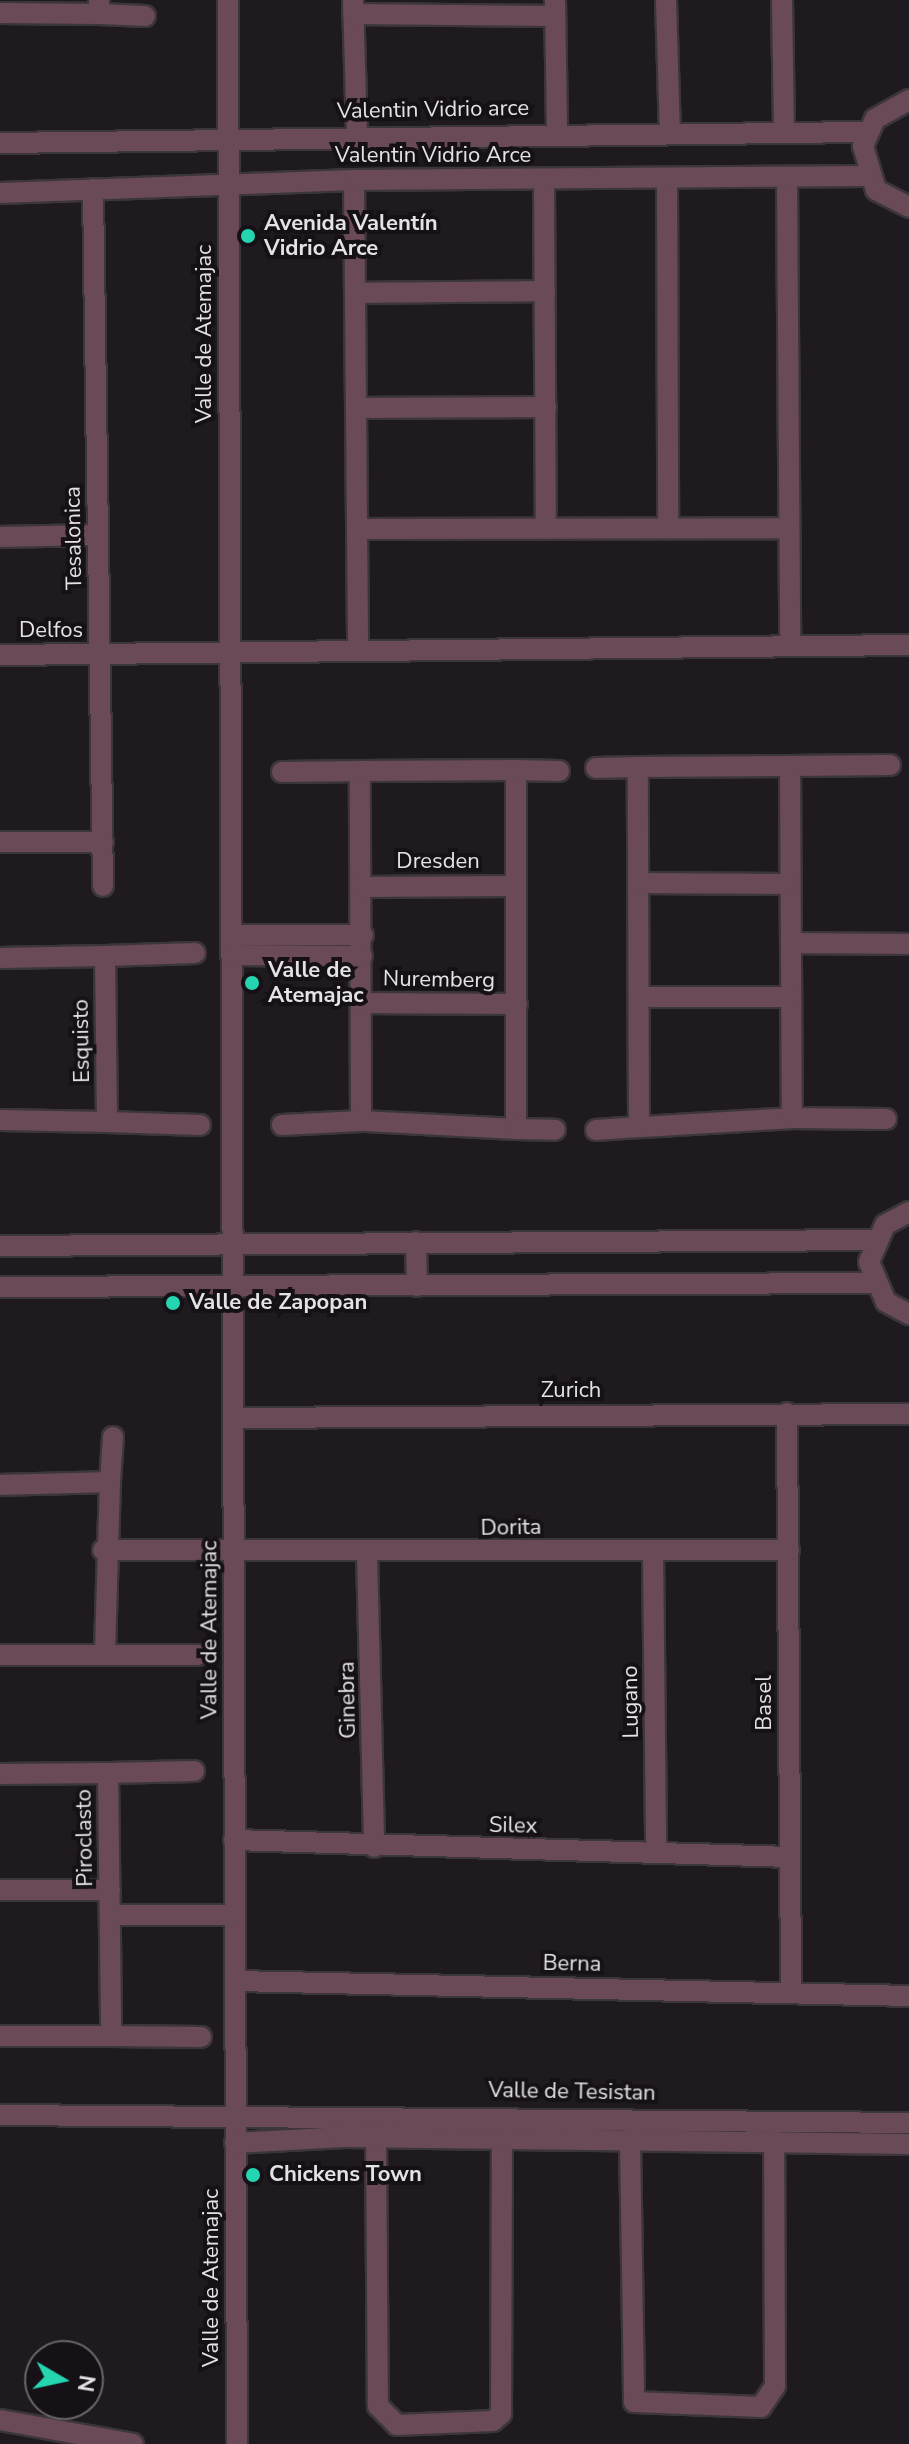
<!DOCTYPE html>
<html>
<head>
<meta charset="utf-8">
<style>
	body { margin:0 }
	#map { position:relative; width:909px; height:2444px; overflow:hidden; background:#1f1a1f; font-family:"Nunito Sans",sans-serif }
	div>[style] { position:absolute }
	.roads { filter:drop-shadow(2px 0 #3b363b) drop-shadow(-2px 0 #3b363b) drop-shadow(0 2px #3b363b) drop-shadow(0 -2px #3b363b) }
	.minor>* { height:20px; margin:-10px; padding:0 10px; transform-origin:10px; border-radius:10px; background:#6a4a57 }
	.dots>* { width:22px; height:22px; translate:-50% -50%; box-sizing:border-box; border:4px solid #161116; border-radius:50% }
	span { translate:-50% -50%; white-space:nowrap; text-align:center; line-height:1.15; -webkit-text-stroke:8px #161116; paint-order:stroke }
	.street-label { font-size:22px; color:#e5e2e5 }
	.poi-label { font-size:22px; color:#e5e2e5; font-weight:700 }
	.left { translate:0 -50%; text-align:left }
	.north { position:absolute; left:24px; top:2340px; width:80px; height:80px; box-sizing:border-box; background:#161116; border:2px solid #696569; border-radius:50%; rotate:99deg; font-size:22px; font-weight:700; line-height:32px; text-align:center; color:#e5e2e5 }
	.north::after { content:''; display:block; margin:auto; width:28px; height:36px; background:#24d5af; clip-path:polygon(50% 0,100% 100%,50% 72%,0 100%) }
</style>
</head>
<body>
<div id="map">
	<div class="roads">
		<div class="minor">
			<div style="left:228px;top:0;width:2444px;rotate:89.79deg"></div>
			<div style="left:353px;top:0;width:135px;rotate:88.3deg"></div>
			<div style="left:555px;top:0;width:132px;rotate:89.1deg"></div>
			<div style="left:666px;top:0;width:132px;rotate:88.3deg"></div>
			<div style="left:782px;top:0;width:132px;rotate:89.1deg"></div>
			<div style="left:0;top:13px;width:99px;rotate:0.6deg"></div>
			<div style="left:99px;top:14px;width:14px;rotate:-90deg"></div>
			<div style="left:99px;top:14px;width:46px;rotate:2.5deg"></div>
			<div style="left:353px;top:14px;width:202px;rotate:0.6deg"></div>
			<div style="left:909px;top:100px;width:39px;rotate:151deg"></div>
			<div style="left:875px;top:119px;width:30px;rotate:114deg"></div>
			<div style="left:863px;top:146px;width:46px;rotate:73.5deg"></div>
			<div style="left:876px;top:190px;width:37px;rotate:27deg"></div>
			<div style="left:0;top:143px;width:867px;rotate:-0.73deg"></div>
			<div style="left:667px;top:178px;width:348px;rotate:89.8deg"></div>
			<div style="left:787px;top:178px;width:468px;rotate:89.6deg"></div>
			<div style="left:354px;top:180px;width:469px;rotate:89.5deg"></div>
			<div style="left:544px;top:180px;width:346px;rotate:89.7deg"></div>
			<div style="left:93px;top:189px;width:697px;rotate:89.18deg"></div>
			<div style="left:0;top:193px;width:354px;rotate:-2.1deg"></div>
			<div style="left:354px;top:180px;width:513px;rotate:-0.45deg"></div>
			<div style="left:357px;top:293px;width:188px;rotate:-0.6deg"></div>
			<div style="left:359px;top:408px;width:187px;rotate:-0.3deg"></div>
			<div style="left:357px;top:529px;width:432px;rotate:-0.1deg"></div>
			<div style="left:0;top:537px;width:97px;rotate:-1.2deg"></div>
			<div style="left:0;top:655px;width:909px;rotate:-0.63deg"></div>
			<div style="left:790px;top:766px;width:352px;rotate:89.7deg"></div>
			<div style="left:792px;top:1118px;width:153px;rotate:176.6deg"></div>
			<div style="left:639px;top:1127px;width:360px;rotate:-90.2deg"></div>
			<div style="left:638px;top:767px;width:152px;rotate:-0.4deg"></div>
			<div style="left:790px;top:766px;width:100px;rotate:-0.6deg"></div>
			<div style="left:596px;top:768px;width:42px;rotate:-1.4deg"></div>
			<div style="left:516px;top:770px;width:359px;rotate:90deg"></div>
			<div style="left:516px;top:1129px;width:155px;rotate:-177deg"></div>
			<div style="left:361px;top:1121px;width:350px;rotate:-90.2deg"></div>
			<div style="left:360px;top:771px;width:156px;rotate:-0.4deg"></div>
			<div style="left:516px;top:770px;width:43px;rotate:1.3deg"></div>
			<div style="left:282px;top:772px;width:78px;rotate:-0.7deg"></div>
			<div style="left:0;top:842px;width:103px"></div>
			<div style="left:639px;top:883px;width:151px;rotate:0.4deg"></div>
			<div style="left:361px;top:887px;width:155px;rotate:-0.4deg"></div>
			<div style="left:232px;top:935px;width:131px"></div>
			<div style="left:791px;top:943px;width:118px;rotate:0.5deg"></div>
			<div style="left:232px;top:955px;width:130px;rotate:0.4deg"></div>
			<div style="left:105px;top:956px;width:90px;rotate:-1.9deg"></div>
			<div style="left:0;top:958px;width:105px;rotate:-1.1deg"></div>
			<div style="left:105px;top:956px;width:166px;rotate:89.3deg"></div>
			<div style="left:107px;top:1122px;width:107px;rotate:-178.9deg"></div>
			<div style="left:640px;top:997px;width:151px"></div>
			<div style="left:361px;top:1003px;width:156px;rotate:0.4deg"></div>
			<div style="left:792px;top:1118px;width:94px;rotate:0.6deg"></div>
			<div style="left:107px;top:1122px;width:93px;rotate:1.8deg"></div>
			<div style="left:282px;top:1125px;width:79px;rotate:-2.9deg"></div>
			<div style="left:516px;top:1129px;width:39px;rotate:1deg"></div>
			<div style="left:596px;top:1130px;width:43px;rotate:-4deg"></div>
			<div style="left:909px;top:1212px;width:27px;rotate:152deg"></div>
			<div style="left:885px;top:1225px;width:40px;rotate:113.4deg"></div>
			<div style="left:869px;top:1262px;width:43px;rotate:67deg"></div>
			<div style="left:886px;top:1302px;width:26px;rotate:28deg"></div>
			<div style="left:416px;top:1242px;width:44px;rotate:88.7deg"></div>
			<div style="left:0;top:1246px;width:874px;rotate:-0.39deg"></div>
			<div style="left:0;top:1287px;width:873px;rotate:-0.26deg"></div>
			<div style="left:787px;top:1413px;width:580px;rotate:89.6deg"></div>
			<div style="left:234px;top:1418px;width:675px;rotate:-0.34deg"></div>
			<div style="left:110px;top:1482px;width:45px;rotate:-86.2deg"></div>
			<div style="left:0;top:1485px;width:110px;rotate:-1.6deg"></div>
			<div style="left:110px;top:1482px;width:172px;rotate:91.7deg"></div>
			<div style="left:103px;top:1550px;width:686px"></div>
			<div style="left:653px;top:1550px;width:303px;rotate:89.4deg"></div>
			<div style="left:367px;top:1553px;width:294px;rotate:88.6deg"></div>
			<div style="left:0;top:1655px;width:198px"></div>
			<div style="left:108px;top:1773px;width:86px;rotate:-1.3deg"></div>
			<div style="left:0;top:1774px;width:108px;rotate:-0.5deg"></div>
			<div style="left:108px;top:1773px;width:263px;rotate:89.3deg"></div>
			<div style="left:111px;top:2036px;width:111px;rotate:180deg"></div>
			<div style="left:234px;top:1840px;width:556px;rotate:1.75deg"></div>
			<div style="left:0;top:1890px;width:110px"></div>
			<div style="left:110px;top:1915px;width:124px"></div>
			<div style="left:235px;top:1981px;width:674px;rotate:1.27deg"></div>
			<div style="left:111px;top:2036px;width:90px;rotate:0.6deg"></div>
			<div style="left:0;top:2115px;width:909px;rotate:0.5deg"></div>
			<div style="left:376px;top:2137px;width:269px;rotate:89.6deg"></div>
			<div style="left:378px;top:2406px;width:27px;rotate:45deg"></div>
			<div style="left:397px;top:2425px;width:96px;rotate:-2.4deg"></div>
			<div style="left:493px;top:2421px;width:11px;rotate:-41deg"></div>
			<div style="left:501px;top:2414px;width:276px;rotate:-89.8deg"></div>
			<div style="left:630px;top:2139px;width:263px;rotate:89.1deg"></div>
			<div style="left:634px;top:2402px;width:127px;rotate:2.3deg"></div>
			<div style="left:761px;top:2407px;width:25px;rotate:-56deg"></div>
			<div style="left:775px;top:2386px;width:245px;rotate:-90.2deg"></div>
			<div style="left:235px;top:2143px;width:109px;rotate:-3.2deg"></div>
			<div style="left:344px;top:2137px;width:565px;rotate:0.71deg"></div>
			<div style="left:0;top:2420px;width:135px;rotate:10.2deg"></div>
		</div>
	</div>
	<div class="dots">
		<div style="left:248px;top:236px;background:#24d5af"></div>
		<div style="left:252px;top:983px;background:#24d5af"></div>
		<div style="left:173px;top:1303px;background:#24d5af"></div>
		<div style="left:253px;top:2175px;background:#24d5af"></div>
	</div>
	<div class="street-label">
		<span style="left:433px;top:110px;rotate:-1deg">Valentin Vidrio arce</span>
		<span style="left:433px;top:156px">Valentin Vidrio Arce</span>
		<span style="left:205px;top:334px;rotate:-90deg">Valle de Atemajac</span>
		<span style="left:74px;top:538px;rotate:-91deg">Tesalonica</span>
		<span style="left:51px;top:631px">Delfos</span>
		<span style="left:438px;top:862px">Dresden</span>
		<span style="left:439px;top:980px;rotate:1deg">Nuremberg</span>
		<span style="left:82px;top:1041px;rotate:-91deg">Esquisto</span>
		<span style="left:571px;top:1391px">Zurich</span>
		<span style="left:511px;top:1528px;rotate:-1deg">Dorita</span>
		<span style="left:210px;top:1630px;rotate:-90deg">Valle de Atemajac</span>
		<span style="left:348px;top:1700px;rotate:-91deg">Ginebra</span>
		<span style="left:631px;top:1702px;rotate:-91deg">Lugano</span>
		<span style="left:765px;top:1703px;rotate:-90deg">Basel</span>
		<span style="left:513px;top:1826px;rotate:1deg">Silex</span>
		<span style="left:85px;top:1838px;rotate:-91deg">Piroclasto</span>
		<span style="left:572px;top:1964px;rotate:1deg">Berna</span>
		<span style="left:572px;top:2092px;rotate:1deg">Valle de Tesistan</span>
		<span style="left:212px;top:2278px;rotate:-90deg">Valle de Atemajac</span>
	</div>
	<div class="poi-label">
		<span class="left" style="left:264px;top:236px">Avenida Valentín<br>Vidrio Arce</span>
		<span class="left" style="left:268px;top:983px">Valle de<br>Atemajac</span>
		<span class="left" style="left:189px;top:1303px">Valle de Zapopan</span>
		<span class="left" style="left:269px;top:2175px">Chickens Town</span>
	</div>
	<div class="north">N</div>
</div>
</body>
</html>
